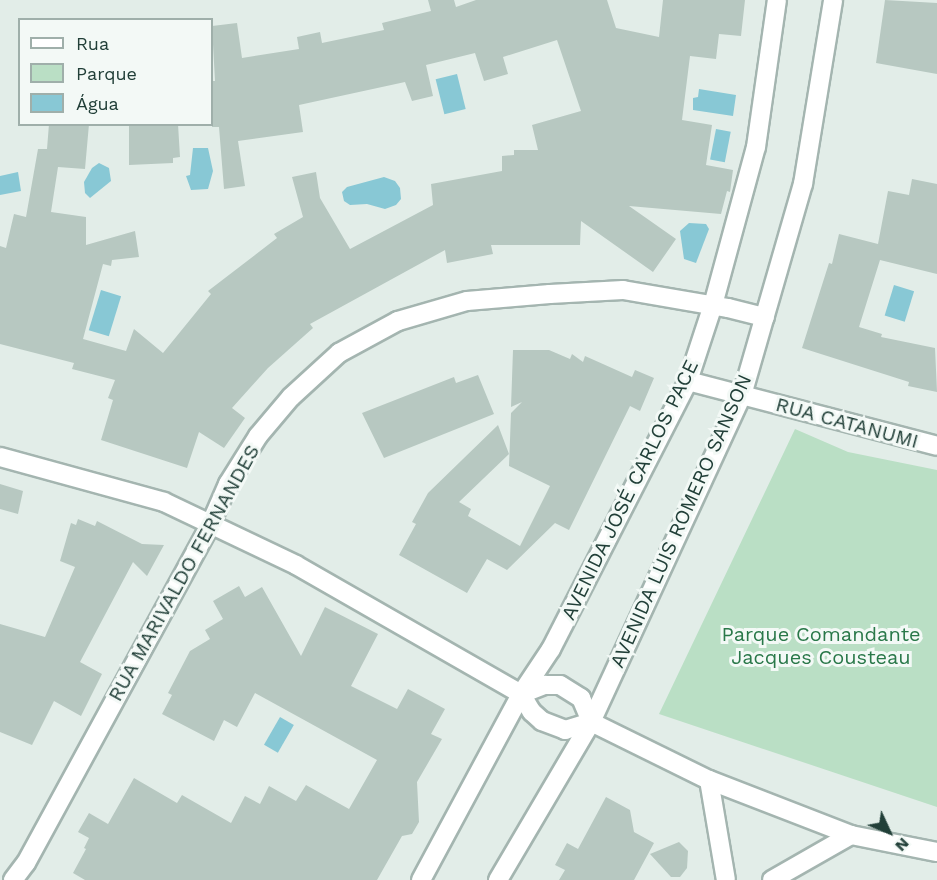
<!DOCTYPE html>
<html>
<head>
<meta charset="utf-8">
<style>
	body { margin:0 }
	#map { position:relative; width:937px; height:880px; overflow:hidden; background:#e2ede8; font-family:"Work Sans",sans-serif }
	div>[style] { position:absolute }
	.green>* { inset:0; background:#badfc5 }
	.water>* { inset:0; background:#88c8d5; transform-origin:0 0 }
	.building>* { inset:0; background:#b7c8c1 }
	.roads { filter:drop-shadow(2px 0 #a4b5b0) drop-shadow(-2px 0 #a4b5b0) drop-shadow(0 2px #a4b5b0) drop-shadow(0 -2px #a4b5b0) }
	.minor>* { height:18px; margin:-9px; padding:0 9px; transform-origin:9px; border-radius:9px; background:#fff }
	.secondary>* { height:18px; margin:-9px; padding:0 9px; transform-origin:9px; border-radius:9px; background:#fff }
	span { translate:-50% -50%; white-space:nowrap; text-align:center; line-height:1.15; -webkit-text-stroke:6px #f3f9f6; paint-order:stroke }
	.street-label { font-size:20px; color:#213f38 }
	.park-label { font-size:20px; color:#297849 }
	.legend { position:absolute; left:18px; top:18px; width:195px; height:108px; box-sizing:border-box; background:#f3f9f6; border:2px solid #9fafaa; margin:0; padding:8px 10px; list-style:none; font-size:18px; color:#213f38 }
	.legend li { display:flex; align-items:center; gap:12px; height:30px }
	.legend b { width:30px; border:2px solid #9fafaa }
	.north { position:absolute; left:859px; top:802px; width:60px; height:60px; -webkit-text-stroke:4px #f3f9f6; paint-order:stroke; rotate:134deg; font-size:16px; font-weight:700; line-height:24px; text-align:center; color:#213f38 }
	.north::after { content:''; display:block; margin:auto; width:21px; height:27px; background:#213f38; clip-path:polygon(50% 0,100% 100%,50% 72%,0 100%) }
</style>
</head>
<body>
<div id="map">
	<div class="green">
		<div style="clip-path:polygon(795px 429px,848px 452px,937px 470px,937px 807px,659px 714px)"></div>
	</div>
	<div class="water">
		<div style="left:457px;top:74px;width:36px;height:22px;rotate:76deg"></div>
		<div style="clip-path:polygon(699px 89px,736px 95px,733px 116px,693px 110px,693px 98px,698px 97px)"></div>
		<div style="left:716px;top:129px;width:15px;height:31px;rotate:11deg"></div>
		<div style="clip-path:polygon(193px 148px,208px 148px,213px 171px,208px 189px,191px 190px,186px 176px,190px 175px)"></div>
		<div style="clip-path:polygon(99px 163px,109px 168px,111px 181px,90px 198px,85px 193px,84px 182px,92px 168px)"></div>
		<div style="clip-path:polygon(18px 172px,21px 191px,0 195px,0 176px)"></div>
		<div style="clip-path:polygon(384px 177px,395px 181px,400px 188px,401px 199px,396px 205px,385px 209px,367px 204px,350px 205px,344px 201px,342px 192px,347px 187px)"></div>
		<div style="clip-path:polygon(689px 223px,706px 224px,709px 229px,696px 263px,684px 259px,680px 231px)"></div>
		<div style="left:894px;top:285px;width:21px;height:32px;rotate:17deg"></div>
		<div style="left:101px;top:290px;width:21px;height:42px;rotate:17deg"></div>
		<div style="left:280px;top:717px;width:16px;height:32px;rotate:30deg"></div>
	</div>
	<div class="building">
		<div style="clip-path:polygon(428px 0,454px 0,456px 7px,476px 0,607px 0,616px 28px,659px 37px,663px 0,745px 0,741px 36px,719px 34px,716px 59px,690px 56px,682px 120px,712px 125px,706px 165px,733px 170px,730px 192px,727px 191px,721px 214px,629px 206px,676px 239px,653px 272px,581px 221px,580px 245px,491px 245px,493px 254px,447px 263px,445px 250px,310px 324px,313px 328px,268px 368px,232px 408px,245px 418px,224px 448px,199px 432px,187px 468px,101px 440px,113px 400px,108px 398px,115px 380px,72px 369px,74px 363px,0 344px,0 246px,6px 248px,14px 214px,26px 217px,38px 149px,47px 149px,49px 124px,89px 124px,85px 169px,58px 167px,51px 212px,86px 217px,86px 245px,135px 231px,139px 257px,112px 260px,111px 266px,103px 264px,83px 339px,126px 351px,134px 329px,163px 353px,211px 294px,208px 291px,277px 238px,274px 234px,303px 217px,292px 177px,316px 172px,320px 198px,350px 249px,433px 205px,431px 184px,502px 171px,502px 156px,514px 155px,514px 150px,538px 150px,532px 125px,581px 111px,557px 40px,503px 57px,508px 74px,484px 81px,475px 53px,426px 65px,433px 96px,412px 101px,405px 82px,299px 105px,303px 132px,238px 141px,245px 186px,224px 189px,219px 127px,212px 127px,212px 81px,215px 81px,212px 26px,237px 23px,242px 58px,299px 49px,297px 37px,320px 32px,322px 43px,384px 30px,382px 23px,431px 11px)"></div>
		<div style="clip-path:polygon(885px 0,937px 3px,937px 74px,876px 63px)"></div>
		<div style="clip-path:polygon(129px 124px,178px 124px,180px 157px,173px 158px,173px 163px,129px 165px)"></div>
		<div style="clip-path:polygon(912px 179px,937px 184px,937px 274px,880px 260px,859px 327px,882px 334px,881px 337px,935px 348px,937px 392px,908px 386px,909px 382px,802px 348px,829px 263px,832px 264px,839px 234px,878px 244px,888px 191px,909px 195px)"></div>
		<div style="clip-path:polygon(513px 350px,549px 350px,570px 359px,572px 354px,583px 362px,585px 356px,632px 377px,635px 370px,654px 378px,640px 411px,630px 406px,569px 530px,555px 523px,507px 570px,487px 559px,467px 593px,399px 555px,416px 524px,412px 522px,428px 493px,498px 425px,509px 454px,459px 502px,471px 509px,468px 516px,520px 546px,550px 486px,509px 466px,511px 413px,522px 402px,511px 407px)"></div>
		<div style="clip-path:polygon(478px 375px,494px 414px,384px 458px,362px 413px,454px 377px,456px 383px)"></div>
		<div style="clip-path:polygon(0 484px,23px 491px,18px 514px,0 509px)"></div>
		<div style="clip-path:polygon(78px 519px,95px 526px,97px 521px,142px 544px,164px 545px,147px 576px,133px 562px,80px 662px,102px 674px,81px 716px,54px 701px,32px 745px,0 732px,0 624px,45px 637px,75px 567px,60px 561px,71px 523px,76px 525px)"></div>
		<div style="clip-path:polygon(239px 586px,245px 597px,262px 587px,301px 656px,325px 607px,378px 634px,351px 686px,397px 709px,408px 689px,445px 709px,431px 734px,442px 739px,417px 782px,419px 822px,412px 834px,402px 836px,377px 880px,85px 880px,73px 873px,86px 849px,84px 848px,89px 838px,78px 832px,89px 813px,108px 824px,134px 778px,177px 803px,182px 795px,231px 823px,245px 796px,260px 804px,269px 786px,296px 801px,306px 785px,349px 809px,377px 760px,255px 693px,237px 727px,224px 720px,214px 741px,162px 714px,172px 695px,168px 693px,190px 651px,210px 639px,205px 630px,223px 619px,213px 601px)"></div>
		<div style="clip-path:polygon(606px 797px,630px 810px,634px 832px,654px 843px,634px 880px,559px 880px,565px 870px,555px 865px,567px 843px,578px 849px)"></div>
		<div style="clip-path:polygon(679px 842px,688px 851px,687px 868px,680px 877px,671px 877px,650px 854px)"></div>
	</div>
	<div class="roads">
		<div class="minor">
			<div style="left:688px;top:381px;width:257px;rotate:14.6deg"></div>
			<div style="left:0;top:457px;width:170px;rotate:15.3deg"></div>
			<div style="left:164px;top:502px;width:146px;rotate:25.5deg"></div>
			<div style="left:296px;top:565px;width:259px;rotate:29.8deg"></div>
			<div style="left:521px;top:694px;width:26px;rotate:-21deg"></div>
			<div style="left:545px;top:685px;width:15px"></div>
			<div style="left:560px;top:685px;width:25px;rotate:32deg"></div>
			<div style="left:581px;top:698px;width:26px;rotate:67deg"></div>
			<div style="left:521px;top:694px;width:21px;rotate:59deg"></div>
			<div style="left:532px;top:712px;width:13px;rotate:42deg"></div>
			<div style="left:542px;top:721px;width:25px;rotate:21deg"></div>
			<div style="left:565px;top:730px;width:27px;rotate:-17deg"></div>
			<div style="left:591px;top:722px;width:131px;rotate:26.2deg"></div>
			<div style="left:709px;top:780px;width:152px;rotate:21.2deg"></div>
			<div style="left:851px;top:835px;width:88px;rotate:11.2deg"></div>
			<div style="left:709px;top:780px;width:101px;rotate:80.4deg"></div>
			<div style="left:13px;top:880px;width:21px;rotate:-53deg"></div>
			<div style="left:26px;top:863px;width:387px;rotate:-61.4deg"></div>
			<div style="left:211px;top:523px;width:43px;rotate:-66.4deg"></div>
			<div style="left:228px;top:484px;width:57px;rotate:-58deg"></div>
			<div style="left:258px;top:436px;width:51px;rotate:-49.8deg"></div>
			<div style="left:291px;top:397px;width:65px;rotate:-42.5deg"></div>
			<div style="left:339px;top:353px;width:67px;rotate:-28.5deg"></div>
			<div style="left:398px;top:321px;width:72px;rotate:-16.2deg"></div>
			<div style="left:467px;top:301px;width:83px;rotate:-4.8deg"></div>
			<div style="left:550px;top:294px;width:73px;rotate:-3.1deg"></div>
			<div style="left:623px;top:290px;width:107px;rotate:9.7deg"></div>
			<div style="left:728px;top:308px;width:38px;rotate:14deg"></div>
			<div style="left:772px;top:880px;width:91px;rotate:-29.7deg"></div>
		</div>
		<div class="secondary">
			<div style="left:421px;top:880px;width:211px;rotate:-61.7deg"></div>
			<div style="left:521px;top:694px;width:54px;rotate:-56.3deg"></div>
			<div style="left:551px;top:649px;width:301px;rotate:-62.9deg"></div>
			<div style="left:688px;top:381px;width:80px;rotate:-71.8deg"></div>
			<div style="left:713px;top:305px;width:164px;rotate:-74.8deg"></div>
			<div style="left:756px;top:147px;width:148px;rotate:-81.9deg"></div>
			<div style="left:498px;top:880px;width:183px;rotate:-59.5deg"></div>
			<div style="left:591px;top:722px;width:360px;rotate:-65.2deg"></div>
			<div style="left:742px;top:395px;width:220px;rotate:-73.9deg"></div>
			<div style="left:803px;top:184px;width:186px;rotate:-80.7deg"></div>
		</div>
	</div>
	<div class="street-label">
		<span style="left:847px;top:423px;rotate:15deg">RUA CATANUMI</span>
		<span style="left:630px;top:490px;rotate:-64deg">AVENIDA JOSÉ CARLOS PACE</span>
		<span style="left:681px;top:521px;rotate:-66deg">AVENIDA LUIS ROMERO SANSON</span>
		<span style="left:184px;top:573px;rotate:-61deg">RUA MARIVALDO FERNANDES</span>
	</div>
	<div class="park-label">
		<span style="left:821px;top:646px">Parque Comandante<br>Jacques Cousteau</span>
	</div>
	<ul class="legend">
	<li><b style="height:8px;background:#fff"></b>Rua</li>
	<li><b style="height:16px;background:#badfc5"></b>Parque</li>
	<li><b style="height:16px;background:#88c8d5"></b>Água</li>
	</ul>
	<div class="north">N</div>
</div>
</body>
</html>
